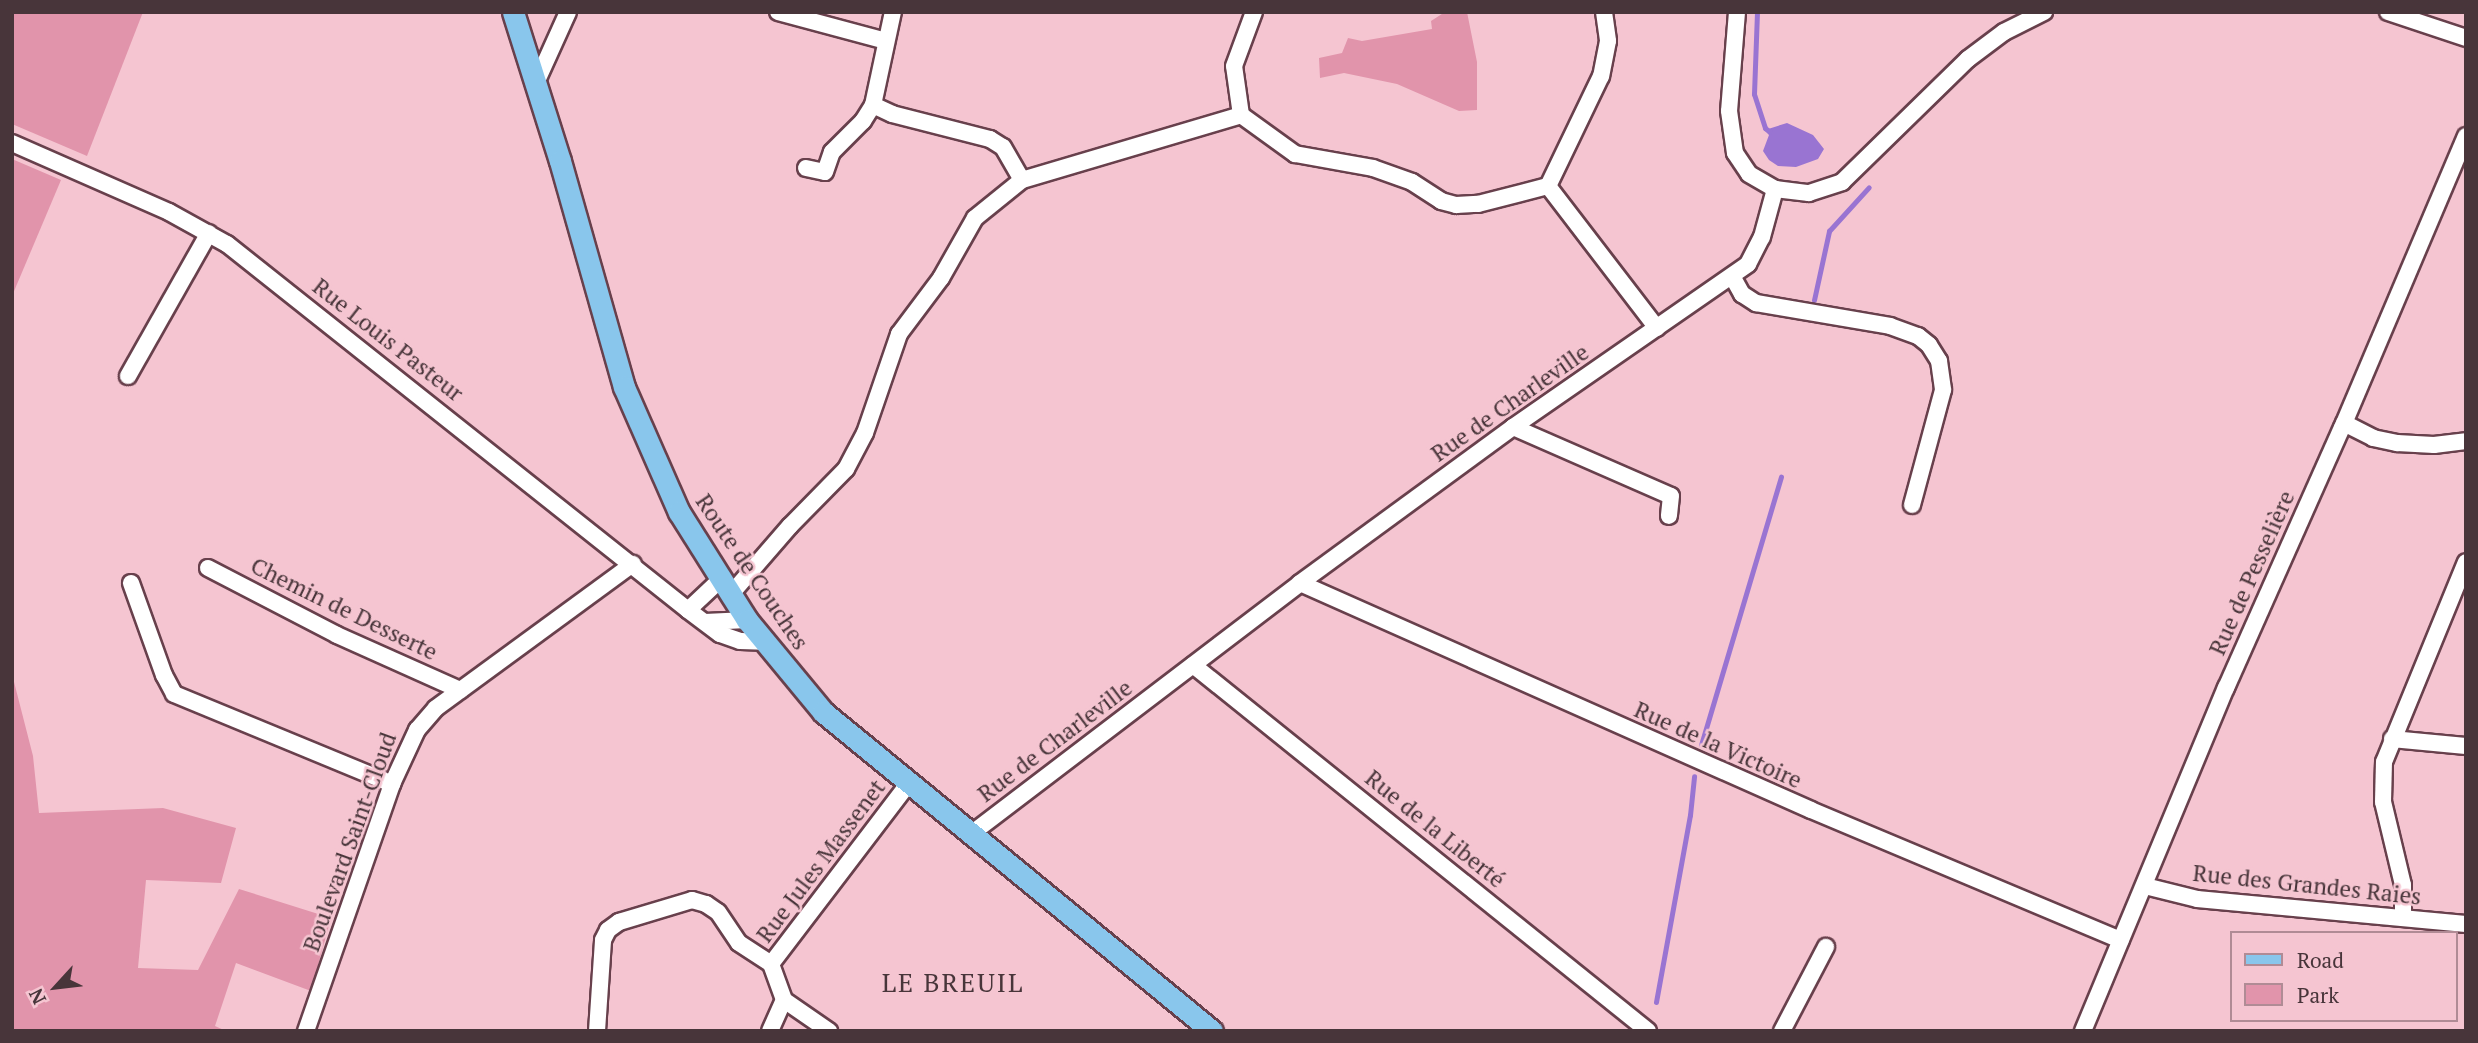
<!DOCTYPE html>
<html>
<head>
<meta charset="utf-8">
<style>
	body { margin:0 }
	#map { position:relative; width:2478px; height:1043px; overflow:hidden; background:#f5c5d1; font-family:"PT Serif",serif }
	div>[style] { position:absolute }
	.green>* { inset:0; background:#e194ab }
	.water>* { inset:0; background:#9974d2 }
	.stream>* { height:5px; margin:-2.5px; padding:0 2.5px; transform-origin:2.5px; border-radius:2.5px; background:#9974d2 }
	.roads { filter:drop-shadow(2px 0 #68404c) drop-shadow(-2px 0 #68404c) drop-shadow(0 2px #68404c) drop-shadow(0 -2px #68404c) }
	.minor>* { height:16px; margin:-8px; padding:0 8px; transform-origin:8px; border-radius:8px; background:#fff }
	.major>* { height:21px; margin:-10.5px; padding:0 10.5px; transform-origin:10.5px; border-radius:10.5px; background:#89c6ec }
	span { translate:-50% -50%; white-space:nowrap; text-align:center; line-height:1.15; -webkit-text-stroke:5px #f5c5d1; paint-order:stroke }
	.street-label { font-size:23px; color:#48353a }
	.quarter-label { font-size:26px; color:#48353a; letter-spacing:2px }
	.frame { position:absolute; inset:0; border:14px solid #48353a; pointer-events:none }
	.legend { position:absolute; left:2230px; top:931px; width:228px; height:91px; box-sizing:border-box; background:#f5c5d1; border:2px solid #b08b95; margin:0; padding:9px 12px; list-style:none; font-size:21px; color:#48353a }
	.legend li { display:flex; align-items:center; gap:14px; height:35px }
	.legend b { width:35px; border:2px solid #b08b95 }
	.north { position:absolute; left:21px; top:952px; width:70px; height:70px; -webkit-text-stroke:5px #f5c5d1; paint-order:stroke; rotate:243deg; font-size:19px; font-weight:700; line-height:28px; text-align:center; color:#48353a }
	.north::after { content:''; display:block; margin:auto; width:24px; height:32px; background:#48353a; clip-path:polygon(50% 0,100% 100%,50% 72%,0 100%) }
</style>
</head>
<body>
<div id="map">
	<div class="green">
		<div style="clip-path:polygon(12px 12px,143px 12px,87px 156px,12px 124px)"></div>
		<div style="clip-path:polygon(1445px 12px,1467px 12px,1477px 62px,1477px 110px,1459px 111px,1397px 84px,1344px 73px,1320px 78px,1319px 58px,1342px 53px,1348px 38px,1362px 41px,1432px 29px,1431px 21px)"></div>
		<div style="clip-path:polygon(12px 159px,61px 180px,12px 296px)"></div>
		<div style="clip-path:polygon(12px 674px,33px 756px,39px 813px,163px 808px,236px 828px,221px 883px,146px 880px,138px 968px,198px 970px,239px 889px,331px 918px,311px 991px,236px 963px,215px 1026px,226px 1031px,12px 1031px)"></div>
	</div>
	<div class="water">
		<div style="clip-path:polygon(1787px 123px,1813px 135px,1824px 149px,1818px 159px,1796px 167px,1778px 166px,1769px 160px,1763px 151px,1769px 135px,1765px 130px)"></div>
	</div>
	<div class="stream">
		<div style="left:1757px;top:12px;width:82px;rotate:92.1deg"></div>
		<div style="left:1754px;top:94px;width:36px;rotate:72deg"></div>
		<div style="left:1765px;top:128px;width:6px;rotate:39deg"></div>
		<div style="left:1814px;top:300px;width:71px;rotate:-77.7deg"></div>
		<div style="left:1829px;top:231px;width:59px;rotate:-47.7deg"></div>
		<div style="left:1701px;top:745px;width:280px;rotate:-73.4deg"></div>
		<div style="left:1656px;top:1002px;width:190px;rotate:-79.7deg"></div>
		<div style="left:1690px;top:815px;width:39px;rotate:-84deg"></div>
	</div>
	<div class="roads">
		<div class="minor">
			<div style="left:778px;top:12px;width:112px;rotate:15deg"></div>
			<div style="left:1604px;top:12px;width:29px;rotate:82deg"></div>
			<div style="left:1608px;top:41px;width:36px;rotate:101deg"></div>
			<div style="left:1601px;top:76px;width:122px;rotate:115.7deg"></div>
			<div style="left:1548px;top:186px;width:179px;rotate:52.5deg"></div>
			<div style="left:1737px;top:12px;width:99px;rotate:94.6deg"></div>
			<div style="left:1729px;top:111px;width:42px;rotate:81.9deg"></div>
			<div style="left:1735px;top:153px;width:25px;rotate:56deg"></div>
			<div style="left:1749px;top:174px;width:30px;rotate:30deg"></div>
			<div style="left:1775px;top:189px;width:34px;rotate:7deg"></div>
			<div style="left:1809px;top:193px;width:35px;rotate:-18deg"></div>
			<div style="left:1842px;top:182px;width:176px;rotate:-44.3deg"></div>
			<div style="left:1968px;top:59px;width:45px;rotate:-36.9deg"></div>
			<div style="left:2004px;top:32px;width:45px;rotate:-26.6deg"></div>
			<div style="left:2388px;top:12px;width:82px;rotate:18.4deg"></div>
			<div style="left:536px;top:83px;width:78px;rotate:-65.7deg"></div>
			<div style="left:873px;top:105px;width:21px;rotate:25deg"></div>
			<div style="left:892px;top:114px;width:101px;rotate:14.3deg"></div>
			<div style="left:990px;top:139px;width:15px;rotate:32deg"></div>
			<div style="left:1003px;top:147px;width:38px;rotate:60deg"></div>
			<div style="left:1241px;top:115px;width:49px;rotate:-98.1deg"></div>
			<div style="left:1234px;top:66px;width:58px;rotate:-69.7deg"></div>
			<div style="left:12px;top:143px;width:171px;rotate:23.7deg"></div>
			<div style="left:169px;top:212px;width:66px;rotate:28.9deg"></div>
			<div style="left:227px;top:244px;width:589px;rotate:38.45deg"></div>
			<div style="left:688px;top:610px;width:40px;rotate:37deg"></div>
			<div style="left:720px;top:634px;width:21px;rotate:19deg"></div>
			<div style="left:740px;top:641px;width:24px;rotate:2deg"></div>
			<div style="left:806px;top:168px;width:19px;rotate:12deg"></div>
			<div style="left:825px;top:172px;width:21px;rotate:-71deg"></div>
			<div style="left:832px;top:152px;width:44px;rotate:-45deg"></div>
			<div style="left:863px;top:121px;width:19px;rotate:-58deg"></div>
			<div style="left:873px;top:105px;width:95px;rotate:-77.9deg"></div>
			<div style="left:1732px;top:276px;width:21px;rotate:61deg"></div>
			<div style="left:1742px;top:294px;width:17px;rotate:33deg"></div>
			<div style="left:1756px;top:303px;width:136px;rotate:9.7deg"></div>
			<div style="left:1890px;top:326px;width:30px;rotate:20deg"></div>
			<div style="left:1918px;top:336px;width:14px;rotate:39deg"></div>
			<div style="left:1929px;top:345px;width:19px;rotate:58deg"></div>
			<div style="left:1939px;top:361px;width:29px;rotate:82deg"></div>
			<div style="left:1943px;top:390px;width:119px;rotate:105.1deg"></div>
			<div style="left:128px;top:376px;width:164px;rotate:-60.5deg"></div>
			<div style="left:2344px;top:423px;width:33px;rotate:27deg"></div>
			<div style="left:2373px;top:438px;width:25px;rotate:12deg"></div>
			<div style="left:2397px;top:443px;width:37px;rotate:3deg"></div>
			<div style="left:2434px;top:445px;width:32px;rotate:-7deg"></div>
			<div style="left:1513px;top:427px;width:172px;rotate:23.6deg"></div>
			<div style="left:1671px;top:496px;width:20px;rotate:96deg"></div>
			<div style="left:208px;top:568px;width:145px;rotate:27.4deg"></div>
			<div style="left:337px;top:635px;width:135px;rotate:24.1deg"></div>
			<div style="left:131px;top:583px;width:98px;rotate:70.3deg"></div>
			<div style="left:164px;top:675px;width:21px;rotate:62deg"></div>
			<div style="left:174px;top:694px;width:236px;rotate:22.4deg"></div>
			<div style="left:1300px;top:583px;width:559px;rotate:23.95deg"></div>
			<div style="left:1811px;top:810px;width:336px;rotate:22.8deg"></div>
			<div style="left:731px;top:594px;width:90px;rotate:-49.1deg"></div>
			<div style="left:790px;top:526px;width:80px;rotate:-45.5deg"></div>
			<div style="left:846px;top:469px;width:41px;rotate:-62.2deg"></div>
			<div style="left:865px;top:433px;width:105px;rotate:-71deg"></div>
			<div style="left:899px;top:334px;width:70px;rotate:-53.1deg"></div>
			<div style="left:941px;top:278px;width:69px;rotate:-60.5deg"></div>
			<div style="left:975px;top:218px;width:60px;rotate:-39deg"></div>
			<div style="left:1022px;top:180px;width:228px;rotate:-16.5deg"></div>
			<div style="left:1241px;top:115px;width:67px;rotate:35.8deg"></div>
			<div style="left:1295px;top:154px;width:79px;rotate:10.2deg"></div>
			<div style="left:1373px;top:168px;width:41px;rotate:19.7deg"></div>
			<div style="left:1412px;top:182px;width:35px;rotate:33deg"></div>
			<div style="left:1441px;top:201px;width:16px;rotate:15deg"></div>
			<div style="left:1456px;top:205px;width:22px;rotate:-3deg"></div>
			<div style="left:1478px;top:204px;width:72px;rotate:-14.4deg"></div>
			<div style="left:688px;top:610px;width:44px;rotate:-43.2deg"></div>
			<div style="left:705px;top:622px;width:42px;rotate:-2.7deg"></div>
			<div style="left:1193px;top:665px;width:584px;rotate:38.81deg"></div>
			<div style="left:2392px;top:739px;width:74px;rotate:5.4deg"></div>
			<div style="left:971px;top:834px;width:414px;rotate:-37.3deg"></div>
			<div style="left:1300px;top:583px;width:264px;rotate:-36.2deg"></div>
			<div style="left:1513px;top:427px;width:286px;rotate:-34.7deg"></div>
			<div style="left:1748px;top:264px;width:30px;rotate:-63deg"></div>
			<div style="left:1762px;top:237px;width:50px;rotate:-74.8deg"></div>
			<div style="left:2145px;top:886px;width:54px;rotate:14deg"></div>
			<div style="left:2197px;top:899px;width:270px;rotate:5.3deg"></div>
			<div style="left:2403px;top:918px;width:33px;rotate:-90deg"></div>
			<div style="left:2403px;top:885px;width:85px;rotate:-103.5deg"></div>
			<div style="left:2383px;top:802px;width:40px;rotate:-88.6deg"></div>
			<div style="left:2384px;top:762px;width:216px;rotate:-67.7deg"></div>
			<div style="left:771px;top:964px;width:38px;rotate:70deg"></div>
			<div style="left:784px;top:1000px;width:55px;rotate:34.6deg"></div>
			<div style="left:306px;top:1031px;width:262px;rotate:-70.8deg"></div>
			<div style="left:392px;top:784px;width:60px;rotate:-65.2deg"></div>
			<div style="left:417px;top:730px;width:29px;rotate:-49deg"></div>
			<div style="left:436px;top:708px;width:244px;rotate:-36.2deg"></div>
			<div style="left:597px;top:1031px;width:91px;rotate:-86.2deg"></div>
			<div style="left:603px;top:940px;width:11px;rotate:-63deg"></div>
			<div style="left:608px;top:930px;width:14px;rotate:-36deg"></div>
			<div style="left:619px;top:922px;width:76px;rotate:-16.8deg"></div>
			<div style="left:692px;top:900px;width:15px;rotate:16deg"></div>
			<div style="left:706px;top:904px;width:14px;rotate:34deg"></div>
			<div style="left:718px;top:912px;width:37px;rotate:56deg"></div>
			<div style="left:739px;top:943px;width:38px;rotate:33deg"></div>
			<div style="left:771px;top:964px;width:228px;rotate:-52.7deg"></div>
			<div style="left:770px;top:1031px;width:34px;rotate:-66deg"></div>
			<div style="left:1782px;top:1031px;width:95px;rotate:-62.4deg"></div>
			<div style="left:2083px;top:1031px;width:372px;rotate:-67.4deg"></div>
			<div style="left:2226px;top:688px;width:285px;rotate:-66deg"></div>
			<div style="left:2342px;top:428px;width:317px;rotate:-67deg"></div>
		</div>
		<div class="major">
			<div style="left:513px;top:12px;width:156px;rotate:72.5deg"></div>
			<div style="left:560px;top:161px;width:235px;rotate:74.2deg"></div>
			<div style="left:624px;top:387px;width:137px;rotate:66.3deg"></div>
			<div style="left:679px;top:512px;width:128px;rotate:57.8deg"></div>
			<div style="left:747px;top:620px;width:119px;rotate:50.4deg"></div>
			<div style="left:823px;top:712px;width:503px;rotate:39.35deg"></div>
		</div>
	</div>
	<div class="street-label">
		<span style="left:388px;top:340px;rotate:38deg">Rue Louis Pasteur</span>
		<span style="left:1510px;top:403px;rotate:-35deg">Rue de Charleville</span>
		<span style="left:752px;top:572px;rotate:56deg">Route de Couches</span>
		<span style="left:2252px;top:573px;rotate:-66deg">Rue de Pesselière</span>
		<span style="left:344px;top:609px;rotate:26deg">Chemin de Desserte</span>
		<span style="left:1055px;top:741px;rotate:-37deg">Rue de Charleville</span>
		<span style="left:1718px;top:745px;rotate:24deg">Rue de la Victoire</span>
		<span style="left:1435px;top:829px;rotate:39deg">Rue de la Liberté</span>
		<span style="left:350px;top:842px;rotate:-70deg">Boulevard Saint-Cloud</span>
		<span style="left:821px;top:861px;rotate:-53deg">Rue Jules Massenet</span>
		<span style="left:2307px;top:885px;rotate:6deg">Rue des Grandes Raies</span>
	</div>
	<div class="quarter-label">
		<span style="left:953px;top:983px">LE BREUIL</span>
	</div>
	<div class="frame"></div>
	<ul class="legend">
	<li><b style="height:9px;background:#89c6ec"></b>Road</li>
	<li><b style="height:19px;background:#e194ab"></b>Park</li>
	</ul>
	<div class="north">N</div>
</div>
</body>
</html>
